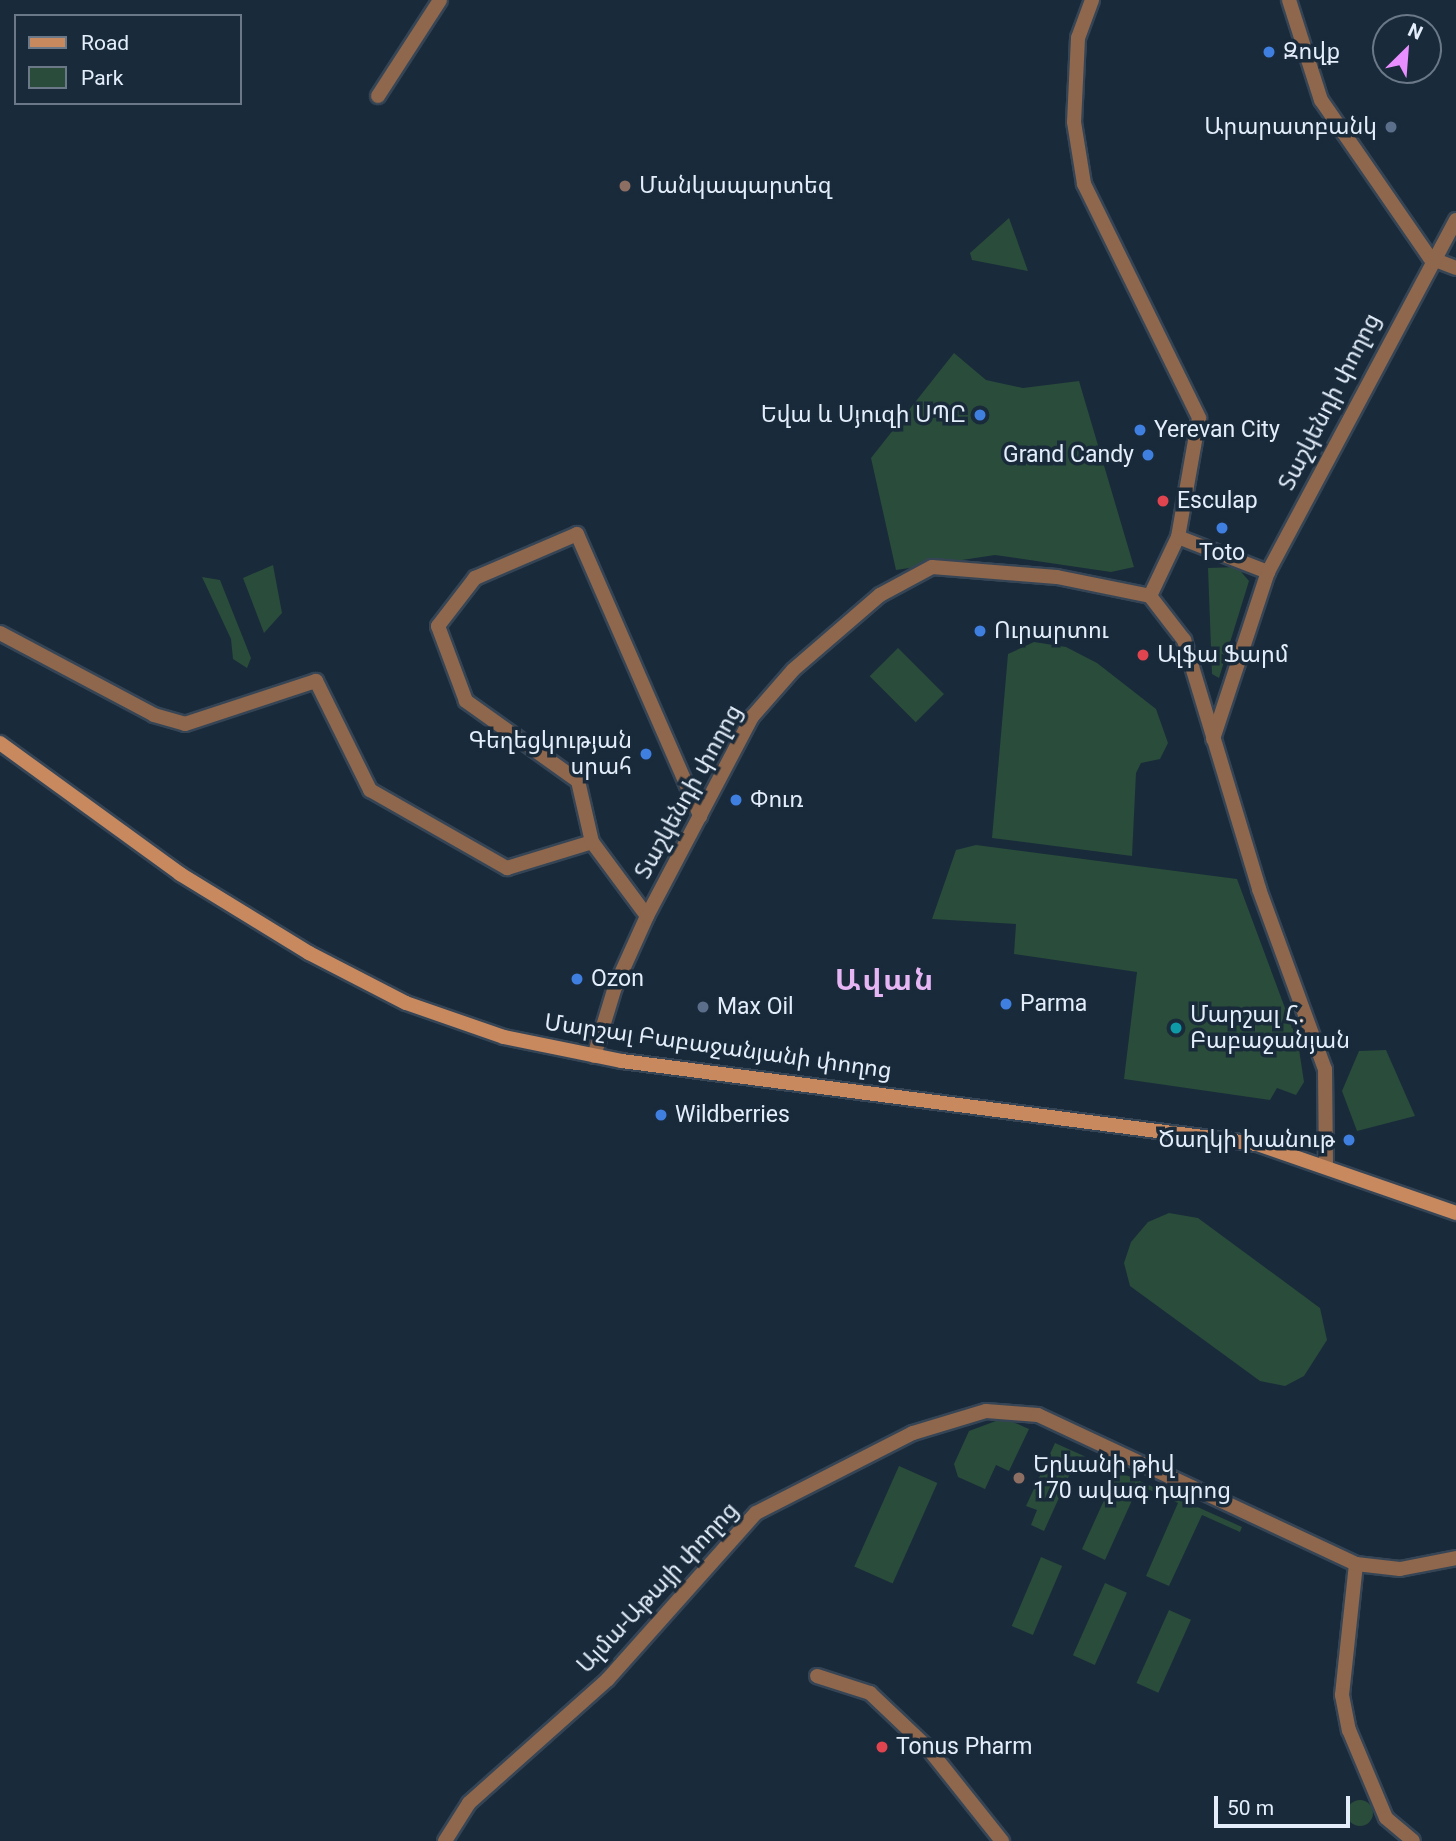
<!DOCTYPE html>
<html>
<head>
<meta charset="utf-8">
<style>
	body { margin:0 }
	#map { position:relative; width:1456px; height:1841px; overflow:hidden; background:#192a3b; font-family:Roboto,"Noto Sans Armenian",sans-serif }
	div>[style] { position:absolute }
	.green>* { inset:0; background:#2a4c3a; transform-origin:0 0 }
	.round { border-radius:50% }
	.roads { filter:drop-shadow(2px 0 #354556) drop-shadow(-2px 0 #354556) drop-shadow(0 2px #354556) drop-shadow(0 -2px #354556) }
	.minor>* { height:14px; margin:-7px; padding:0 7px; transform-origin:7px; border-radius:7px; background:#8f674c }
	.tertiary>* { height:14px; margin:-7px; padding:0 7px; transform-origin:7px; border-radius:7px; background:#8f674c }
	.secondary>* { height:14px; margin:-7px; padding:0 7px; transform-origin:7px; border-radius:7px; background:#c9895e }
	.dots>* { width:19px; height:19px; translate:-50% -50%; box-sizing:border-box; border:4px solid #192a3b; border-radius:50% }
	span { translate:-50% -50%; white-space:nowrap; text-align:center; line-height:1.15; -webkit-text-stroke:7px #192a3b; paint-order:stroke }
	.poi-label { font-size:23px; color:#e3eefa }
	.left { translate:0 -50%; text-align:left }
	.right { translate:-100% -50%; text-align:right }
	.street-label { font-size:23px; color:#e3eefa }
	.district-label { font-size:30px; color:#e6b5f3; font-weight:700; letter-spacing:2px }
	.legend { position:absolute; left:14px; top:14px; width:228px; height:91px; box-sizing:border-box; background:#192a3b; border:2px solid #6a7887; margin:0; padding:9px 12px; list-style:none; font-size:21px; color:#e3eefa }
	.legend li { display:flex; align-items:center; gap:14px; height:35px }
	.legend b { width:35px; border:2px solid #6a7887 }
	.north { position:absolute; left:1372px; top:14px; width:70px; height:70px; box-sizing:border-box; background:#192a3b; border:2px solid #6a7887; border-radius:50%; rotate:25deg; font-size:19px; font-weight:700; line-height:28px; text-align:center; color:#e3eefa }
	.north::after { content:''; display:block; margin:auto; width:24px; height:32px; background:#e88eff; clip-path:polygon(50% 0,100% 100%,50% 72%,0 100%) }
	.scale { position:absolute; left:1214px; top:1796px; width:136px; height:32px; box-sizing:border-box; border:4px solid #e3eefa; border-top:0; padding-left:9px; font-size:21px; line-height:24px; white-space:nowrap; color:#e3eefa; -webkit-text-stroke:5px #192a3b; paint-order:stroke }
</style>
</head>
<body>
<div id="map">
	<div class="green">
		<div style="clip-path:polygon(1009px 218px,1028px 271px,972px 260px,970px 253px)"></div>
		<div style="clip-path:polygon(954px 353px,986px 380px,1023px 388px,1079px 381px,1134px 567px,1111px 572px,995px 555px,896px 570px,871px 458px)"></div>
		<div style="clip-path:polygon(273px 565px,282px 613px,264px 633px,243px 578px)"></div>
		<div style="clip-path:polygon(1237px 567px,1249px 581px,1219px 678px,1212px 674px,1208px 568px)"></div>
		<div style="clip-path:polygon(202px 577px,220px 580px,251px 658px,247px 668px,233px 659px,231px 639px)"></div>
		<div style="clip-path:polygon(1034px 642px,1066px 647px,1097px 663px,1156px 709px,1168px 743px,1160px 759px,1141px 763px,1136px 773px,1132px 856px,992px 838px,1008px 654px)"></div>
		<div style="left:898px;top:648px;width:65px;height:40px;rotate:45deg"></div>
		<div style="clip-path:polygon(976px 845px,1237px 879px,1298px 1043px,1304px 1082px,1296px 1095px,1277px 1088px,1270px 1100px,1124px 1079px,1137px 972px,1014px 954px,1016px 924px,932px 919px,956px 850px)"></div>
		<div style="clip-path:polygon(1386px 1050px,1415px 1116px,1357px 1131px,1342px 1091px,1359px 1051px)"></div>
		<div style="clip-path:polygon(1169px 1213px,1198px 1218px,1320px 1308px,1327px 1340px,1304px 1376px,1285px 1386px,1260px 1381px,1130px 1286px,1124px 1263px,1131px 1242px,1148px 1222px)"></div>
		<div style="clip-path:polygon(1004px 1418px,1029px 1429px,1009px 1471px,996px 1465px,985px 1489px,958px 1477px,954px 1464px,969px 1431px)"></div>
		<div style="clip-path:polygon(1055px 1443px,1242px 1527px,1240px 1532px,1202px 1515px,1169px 1586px,1146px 1576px,1178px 1503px,1139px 1485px,1105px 1560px,1082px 1549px,1115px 1476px,1077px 1458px,1044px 1531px,1031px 1525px,1037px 1510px,1026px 1506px)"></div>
		<div style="left:899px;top:1466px;width:42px;height:110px;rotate:24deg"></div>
		<div style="left:1041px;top:1557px;width:23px;height:75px;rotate:23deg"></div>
		<div style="left:1105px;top:1583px;width:24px;height:79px;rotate:24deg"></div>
		<div style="left:1169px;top:1610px;width:24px;height:80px;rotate:24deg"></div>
		<div class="round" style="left:1347px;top:1800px;width:26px;height:26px"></div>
	</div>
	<div class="roads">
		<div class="minor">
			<div style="left:1092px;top:0;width:40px;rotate:110.2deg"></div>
			<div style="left:1078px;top:38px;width:84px;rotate:92.7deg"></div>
			<div style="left:1074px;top:122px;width:63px;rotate:80.8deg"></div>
			<div style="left:1084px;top:184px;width:261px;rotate:63.8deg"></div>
			<div style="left:1199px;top:418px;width:121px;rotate:100deg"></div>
			<div style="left:1178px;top:537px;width:65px;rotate:115.4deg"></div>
			<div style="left:1289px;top:0;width:105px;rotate:72.3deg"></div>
			<div style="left:1321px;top:100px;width:192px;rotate:55.4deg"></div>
			<div style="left:378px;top:96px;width:114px;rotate:-57.1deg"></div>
			<div style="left:1430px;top:258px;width:28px;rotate:21deg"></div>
			<div style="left:1178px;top:537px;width:97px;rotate:21.3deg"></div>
			<div style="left:0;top:633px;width:174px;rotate:28deg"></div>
			<div style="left:154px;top:715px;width:32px;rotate:16deg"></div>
			<div style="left:185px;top:724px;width:138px;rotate:-18.2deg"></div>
			<div style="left:316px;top:681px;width:122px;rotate:63.6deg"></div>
			<div style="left:370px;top:790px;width:158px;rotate:29.7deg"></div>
			<div style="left:507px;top:868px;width:89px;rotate:-17deg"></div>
			<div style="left:592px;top:842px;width:92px;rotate:53.4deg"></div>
			<div style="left:1213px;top:739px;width:176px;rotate:-71.8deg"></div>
			<div style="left:1268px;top:572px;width:399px;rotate:-61.9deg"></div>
			<div style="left:592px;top:842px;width:63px;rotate:-102.9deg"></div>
			<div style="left:578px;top:781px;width:138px;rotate:-144.5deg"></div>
			<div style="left:466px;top:701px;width:80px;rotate:-110.5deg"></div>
			<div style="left:438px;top:626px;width:61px;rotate:-52.4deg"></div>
			<div style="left:475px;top:578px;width:111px;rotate:-23.3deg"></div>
			<div style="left:577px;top:534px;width:308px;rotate:66.4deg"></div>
			<div style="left:594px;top:1056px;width:72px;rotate:-73.1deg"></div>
			<div style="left:615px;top:987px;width:78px;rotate:-65.7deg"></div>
			<div style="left:647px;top:916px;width:225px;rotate:-62.2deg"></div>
			<div style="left:752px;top:717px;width:62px;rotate:-48.9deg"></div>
			<div style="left:793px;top:670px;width:115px;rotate:-40.8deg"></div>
			<div style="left:880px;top:595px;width:59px;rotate:-28.3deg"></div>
			<div style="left:932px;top:567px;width:125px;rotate:4.6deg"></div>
			<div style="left:1057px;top:577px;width:95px;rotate:11.5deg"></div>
			<div style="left:1150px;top:596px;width:56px;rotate:52.3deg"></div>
			<div style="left:1184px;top:640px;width:260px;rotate:73.2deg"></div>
			<div style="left:1259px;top:889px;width:192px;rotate:69.9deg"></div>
			<div style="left:1325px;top:1069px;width:95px;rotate:89.4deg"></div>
			<div style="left:1356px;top:1564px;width:132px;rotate:96.1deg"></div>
			<div style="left:1342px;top:1695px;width:36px;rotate:79deg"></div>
			<div style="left:1349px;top:1730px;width:95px;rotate:67.2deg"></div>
			<div style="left:1386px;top:1818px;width:35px;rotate:40deg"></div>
			<div style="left:817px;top:1676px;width:56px;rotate:17.8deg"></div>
			<div style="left:870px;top:1693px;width:80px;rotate:43.5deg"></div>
			<div style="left:928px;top:1748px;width:119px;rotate:51.5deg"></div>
		</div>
		<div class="tertiary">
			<div style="left:445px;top:1841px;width:45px;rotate:-57.7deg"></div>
			<div style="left:469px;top:1803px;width:186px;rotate:-41.7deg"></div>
			<div style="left:608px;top:1679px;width:222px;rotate:-48.3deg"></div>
			<div style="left:756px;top:1513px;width:176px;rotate:-27deg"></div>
			<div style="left:913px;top:1433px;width:76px;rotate:-16.8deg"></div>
			<div style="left:986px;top:1411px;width:52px;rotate:4.4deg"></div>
			<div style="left:1038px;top:1415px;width:351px;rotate:25.1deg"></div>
			<div style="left:1356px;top:1564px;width:44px;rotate:6.5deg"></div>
			<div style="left:1400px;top:1569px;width:57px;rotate:-11.1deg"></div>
		</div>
		<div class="secondary">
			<div style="left:0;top:743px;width:223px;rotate:36deg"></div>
			<div style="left:180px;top:874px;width:151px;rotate:31.5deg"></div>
			<div style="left:309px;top:953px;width:109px;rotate:27.3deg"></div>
			<div style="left:406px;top:1003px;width:104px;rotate:19.1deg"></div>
			<div style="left:504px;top:1037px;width:120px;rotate:11.5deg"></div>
			<div style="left:622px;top:1061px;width:640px;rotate:7.45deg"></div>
			<div style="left:1257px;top:1144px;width:211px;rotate:19.1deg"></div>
		</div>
	</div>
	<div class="dots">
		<div style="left:1269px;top:52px;background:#3f7fe0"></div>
		<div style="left:1391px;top:127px;background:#5c6f8a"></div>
		<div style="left:625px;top:186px;background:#8d6e63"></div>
		<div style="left:980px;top:415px;background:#3f7fe0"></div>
		<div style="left:1140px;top:430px;background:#3f7fe0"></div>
		<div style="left:1148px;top:455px;background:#3f7fe0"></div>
		<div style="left:1163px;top:501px;background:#e0444e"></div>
		<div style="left:1222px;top:528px;background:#3f7fe0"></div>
		<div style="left:980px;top:631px;background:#3f7fe0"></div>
		<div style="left:1143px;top:655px;background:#e0444e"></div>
		<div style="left:646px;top:754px;background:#3f7fe0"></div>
		<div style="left:736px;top:800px;background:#3f7fe0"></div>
		<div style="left:577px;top:979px;background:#3f7fe0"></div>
		<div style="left:1006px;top:1004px;background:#3f7fe0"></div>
		<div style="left:703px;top:1007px;background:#5c6f8a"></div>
		<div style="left:1176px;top:1028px;background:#0f9aa8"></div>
		<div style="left:661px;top:1115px;background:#3f7fe0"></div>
		<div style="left:1349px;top:1140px;background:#3f7fe0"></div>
		<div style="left:1019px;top:1478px;background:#8d6e63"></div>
		<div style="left:882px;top:1747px;background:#e0444e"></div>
	</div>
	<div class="poi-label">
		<span class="left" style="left:1283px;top:52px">Զովք</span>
		<span class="right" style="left:1377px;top:127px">Արարատբանկ</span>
		<span class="left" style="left:639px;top:186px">Մանկապարտեզ</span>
		<span class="right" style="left:966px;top:415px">Եվա և Սյուզի ՍՊԸ</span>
		<span class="left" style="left:1154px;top:430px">Yerevan City</span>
		<span class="right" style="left:1134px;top:455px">Grand Candy</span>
		<span class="left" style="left:1177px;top:501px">Esculap</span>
		<span style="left:1222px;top:553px">Toto</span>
		<span class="left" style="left:994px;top:631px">Ուրարտու</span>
		<span class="left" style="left:1157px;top:655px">Ալֆա Ֆարմ</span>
		<span class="right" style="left:632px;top:754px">Գեղեցկության<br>սրահ</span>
		<span class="left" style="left:750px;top:800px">Փուռ</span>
		<span class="left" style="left:591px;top:979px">Ozon</span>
		<span class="left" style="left:1020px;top:1004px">Parma</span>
		<span class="left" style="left:717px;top:1007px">Max Oil</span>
		<span class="left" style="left:1190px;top:1028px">Մարշալ Հ.<br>Բաբաջանյան</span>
		<span class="left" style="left:675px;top:1115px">Wildberries</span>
		<span class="right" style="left:1335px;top:1140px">Ծաղկի խանութ</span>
		<span class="left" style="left:1033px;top:1478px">Երևանի թիվ<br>170 ավագ դպրոց</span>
		<span class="left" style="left:896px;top:1747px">Tonus Pharm</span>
	</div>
	<div class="street-label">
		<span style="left:1330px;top:402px;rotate:-63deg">Տաշկենդի փողոց</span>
		<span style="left:689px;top:792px;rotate:-61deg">Տաշկենդի փողոց</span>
		<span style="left:718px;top:1047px;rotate:8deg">Մարշալ Բաբաջանյանի փողոց</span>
		<span style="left:658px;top:1588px;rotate:-47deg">Ալմա-Աթայի փողոց</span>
	</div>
	<div class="district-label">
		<span style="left:885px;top:980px">Ավան</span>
	</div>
	<ul class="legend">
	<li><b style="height:9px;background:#c9895e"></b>Road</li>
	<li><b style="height:19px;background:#2a4c3a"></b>Park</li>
	</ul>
	<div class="north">N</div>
	<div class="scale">50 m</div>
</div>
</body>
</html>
